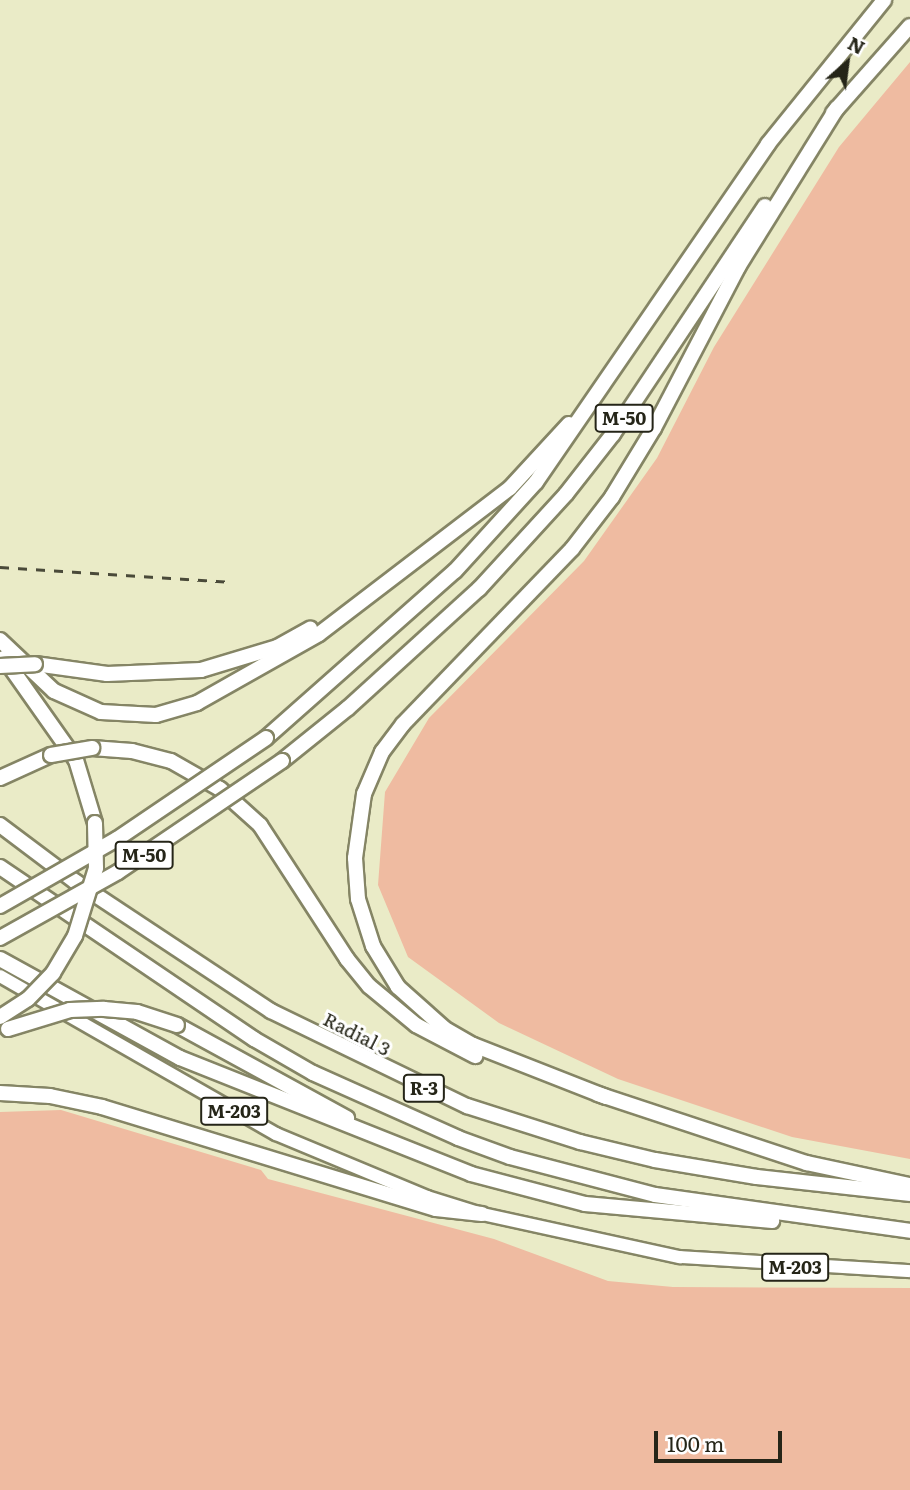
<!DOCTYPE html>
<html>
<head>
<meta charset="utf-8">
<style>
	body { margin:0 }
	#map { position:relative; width:910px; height:1490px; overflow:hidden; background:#eaebc7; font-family:Literata,serif }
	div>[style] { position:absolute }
	.green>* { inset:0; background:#efbba1 }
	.roads { filter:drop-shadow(2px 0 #858565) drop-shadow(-2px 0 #858565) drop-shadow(0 2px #858565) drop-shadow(0 -2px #858565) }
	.major>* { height:12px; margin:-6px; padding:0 6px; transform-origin:6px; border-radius:6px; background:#fff }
	.highway>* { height:14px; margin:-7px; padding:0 7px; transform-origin:7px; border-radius:7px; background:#fff }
	.rail>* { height:2.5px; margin-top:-1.25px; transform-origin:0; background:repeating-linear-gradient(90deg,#4a4a39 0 9px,transparent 0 18px) }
	.bridges { filter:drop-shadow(2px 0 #858565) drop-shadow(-2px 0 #858565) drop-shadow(0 2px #858565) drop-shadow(0 -2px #858565) }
	.highway-bridge>* { height:14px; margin:-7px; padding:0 7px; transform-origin:7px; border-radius:7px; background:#fff }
	span { translate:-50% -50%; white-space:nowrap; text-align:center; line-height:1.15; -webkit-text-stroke:6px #fff; paint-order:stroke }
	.shield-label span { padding:2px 5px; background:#fff; border:2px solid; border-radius:5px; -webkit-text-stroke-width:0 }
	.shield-label { font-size:18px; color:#252518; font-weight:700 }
	.street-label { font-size:19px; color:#252518 }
	.north { position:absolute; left:812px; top:28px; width:70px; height:70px; -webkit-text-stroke:5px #fff; paint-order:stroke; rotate:28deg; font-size:19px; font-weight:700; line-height:28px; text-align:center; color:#252518 }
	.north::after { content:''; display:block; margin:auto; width:24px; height:32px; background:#252518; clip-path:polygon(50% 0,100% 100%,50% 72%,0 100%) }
	.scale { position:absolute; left:654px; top:1431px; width:128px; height:32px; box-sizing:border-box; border:4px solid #252518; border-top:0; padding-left:9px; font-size:21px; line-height:24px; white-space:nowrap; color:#252518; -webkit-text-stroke:5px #fff; paint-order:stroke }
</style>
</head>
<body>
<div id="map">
	<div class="green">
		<div style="clip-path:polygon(910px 62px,910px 1159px,792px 1137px,618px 1079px,499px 1023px,408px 957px,378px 885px,385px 792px,429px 718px,584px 561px,657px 458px,714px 347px,839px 147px)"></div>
		<div style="clip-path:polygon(61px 1110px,261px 1170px,268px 1179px,494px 1239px,608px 1281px,673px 1287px,910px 1288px,910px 1490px,0 1490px,0 1112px)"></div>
	</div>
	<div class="roads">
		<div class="major">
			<div style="left:0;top:976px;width:318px;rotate:29.8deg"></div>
			<div style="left:276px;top:1134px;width:164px;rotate:22.6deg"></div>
			<div style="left:427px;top:1197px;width:58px;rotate:17.2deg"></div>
			<div style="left:482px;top:1214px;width:203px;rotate:12.3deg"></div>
			<div style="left:680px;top:1257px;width:230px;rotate:3.5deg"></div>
		</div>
		<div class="highway">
			<div style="left:833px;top:113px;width:116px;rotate:-48.5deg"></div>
			<div style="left:0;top:640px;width:74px;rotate:43.4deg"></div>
			<div style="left:54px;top:691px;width:51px;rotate:24.1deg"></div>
			<div style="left:101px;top:712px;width:55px;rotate:3.1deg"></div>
			<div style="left:156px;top:715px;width:43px;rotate:-16.3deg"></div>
			<div style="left:197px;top:703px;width:140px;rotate:-29.5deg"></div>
			<div style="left:319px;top:634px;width:240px;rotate:-37.4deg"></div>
			<div style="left:510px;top:488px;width:87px;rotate:-47.3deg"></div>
			<div style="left:4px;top:658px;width:125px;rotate:54.8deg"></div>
			<div style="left:76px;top:760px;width:66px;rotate:73.2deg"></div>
			<div style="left:35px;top:664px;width:73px;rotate:7.9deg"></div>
			<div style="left:107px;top:674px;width:94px;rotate:-2.4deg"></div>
			<div style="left:201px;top:670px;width:79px;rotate:-16.8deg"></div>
			<div style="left:277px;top:647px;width:38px;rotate:-29deg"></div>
			<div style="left:266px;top:738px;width:252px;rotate:-41.5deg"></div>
			<div style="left:455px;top:571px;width:120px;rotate:-47.7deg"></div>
			<div style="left:536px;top:482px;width:410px;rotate:-55.5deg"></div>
			<div style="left:768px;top:144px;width:185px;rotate:-51.1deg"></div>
			<div style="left:92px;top:748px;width:40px;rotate:4.3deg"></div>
			<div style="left:132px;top:751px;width:40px;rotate:14.4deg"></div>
			<div style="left:171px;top:761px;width:56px;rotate:29.7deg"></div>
			<div style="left:220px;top:789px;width:54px;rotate:42deg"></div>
			<div style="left:260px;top:825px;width:160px;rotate:57deg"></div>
			<div style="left:347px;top:959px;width:35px;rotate:51deg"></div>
			<div style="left:369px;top:986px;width:61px;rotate:39.7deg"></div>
			<div style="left:416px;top:1025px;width:67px;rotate:27.7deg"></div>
			<div style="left:282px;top:761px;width:85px;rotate:-38.8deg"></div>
			<div style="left:348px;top:708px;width:177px;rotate:-42.3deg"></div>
			<div style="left:479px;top:589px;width:129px;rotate:-47.5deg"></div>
			<div style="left:566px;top:494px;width:76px;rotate:-51.9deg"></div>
			<div style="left:613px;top:434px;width:274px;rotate:-56.3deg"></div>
			<div style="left:0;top:778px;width:56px;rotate:-24.3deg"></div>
			<div style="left:0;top:825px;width:95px;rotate:36.9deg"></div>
			<div style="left:76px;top:882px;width:234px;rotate:33.5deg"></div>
			<div style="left:271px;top:1011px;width:218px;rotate:25.9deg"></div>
			<div style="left:467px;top:1106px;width:119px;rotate:17.7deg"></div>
			<div style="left:580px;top:1142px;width:77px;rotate:13.5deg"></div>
			<div style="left:655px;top:1160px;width:103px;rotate:9.5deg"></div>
			<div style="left:757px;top:1177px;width:154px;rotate:6.3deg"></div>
			<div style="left:0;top:867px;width:307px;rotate:34.1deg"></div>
			<div style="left:254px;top:1039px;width:68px;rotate:30deg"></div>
			<div style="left:313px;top:1073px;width:159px;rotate:24.1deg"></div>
			<div style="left:458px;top:1138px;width:55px;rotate:20.1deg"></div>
			<div style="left:510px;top:1157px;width:150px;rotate:14.7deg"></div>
			<div style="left:655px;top:1195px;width:258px;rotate:8deg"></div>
			<div style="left:0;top:959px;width:205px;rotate:28.8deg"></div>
			<div style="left:180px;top:1058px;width:313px;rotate:21.7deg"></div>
			<div style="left:471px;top:1174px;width:118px;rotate:14.7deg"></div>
			<div style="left:585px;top:1204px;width:188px;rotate:5.2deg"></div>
			<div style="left:177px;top:1025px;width:194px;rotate:28.7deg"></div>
			<div style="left:0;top:1093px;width:50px;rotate:3.4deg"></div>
			<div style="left:50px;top:1096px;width:53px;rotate:11.9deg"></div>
			<div style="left:102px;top:1107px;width:349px;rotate:17deg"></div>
			<div style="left:436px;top:1209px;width:46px;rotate:6.2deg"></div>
			<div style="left:598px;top:1094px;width:220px;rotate:18.3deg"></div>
			<div style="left:807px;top:1163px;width:105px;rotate:12.1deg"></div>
			<div style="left:606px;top:1097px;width:143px;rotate:-158.6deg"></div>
			<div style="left:473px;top:1045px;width:34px;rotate:-150deg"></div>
			<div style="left:444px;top:1028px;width:62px;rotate:-138.3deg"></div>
			<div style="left:398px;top:987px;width:48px;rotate:-121.4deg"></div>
			<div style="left:373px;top:946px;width:49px;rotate:-107.7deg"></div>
			<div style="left:358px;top:899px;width:41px;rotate:-94.2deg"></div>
			<div style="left:355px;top:858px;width:65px;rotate:-82deg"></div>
			<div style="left:364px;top:794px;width:46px;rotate:-66.8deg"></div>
			<div style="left:382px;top:752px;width:35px;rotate:-53deg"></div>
			<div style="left:403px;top:724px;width:243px;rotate:-46deg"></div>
			<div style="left:572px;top:549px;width:66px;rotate:-52.4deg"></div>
			<div style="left:612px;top:497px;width:81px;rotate:-58.7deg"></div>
			<div style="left:654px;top:428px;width:182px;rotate:-62.4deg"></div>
			<div style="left:738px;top:267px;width:187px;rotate:-58.1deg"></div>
		</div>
	</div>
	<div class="rail">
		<div style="left:0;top:567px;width:233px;rotate:3.7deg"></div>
	</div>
	<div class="bridges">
		<div class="highway-bridge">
			<div style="left:0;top:666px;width:35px;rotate:-3deg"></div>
			<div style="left:51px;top:755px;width:42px;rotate:-9.7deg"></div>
			<div style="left:0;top:906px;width:135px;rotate:-29.8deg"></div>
			<div style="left:117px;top:839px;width:180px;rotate:-34.1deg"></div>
			<div style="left:0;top:938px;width:135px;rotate:-29.2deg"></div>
			<div style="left:118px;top:872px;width:198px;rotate:-34.1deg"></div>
			<div style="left:0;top:1017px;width:33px;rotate:-33deg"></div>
			<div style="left:28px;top:999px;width:36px;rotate:-46deg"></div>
			<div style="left:53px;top:973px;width:43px;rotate:-59.3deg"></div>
			<div style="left:75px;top:936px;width:71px;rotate:-72.8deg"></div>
			<div style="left:96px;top:868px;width:45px;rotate:-91.3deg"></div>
			<div style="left:8px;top:1029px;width:65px;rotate:-17deg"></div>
			<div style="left:70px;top:1010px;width:34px;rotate:-2deg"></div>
			<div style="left:104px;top:1009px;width:33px;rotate:5deg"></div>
			<div style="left:137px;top:1012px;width:42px;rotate:18deg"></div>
		</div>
	</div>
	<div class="shield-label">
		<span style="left:624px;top:418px">M-50</span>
		<span style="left:144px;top:855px">M-50</span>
		<span style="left:424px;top:1088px">R-3</span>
		<span style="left:234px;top:1111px">M-203</span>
		<span style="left:795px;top:1267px">M-203</span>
	</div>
	<div class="street-label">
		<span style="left:357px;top:1034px;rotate:27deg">Radial 3</span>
	</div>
	<div class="north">N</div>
	<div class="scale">100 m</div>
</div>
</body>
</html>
